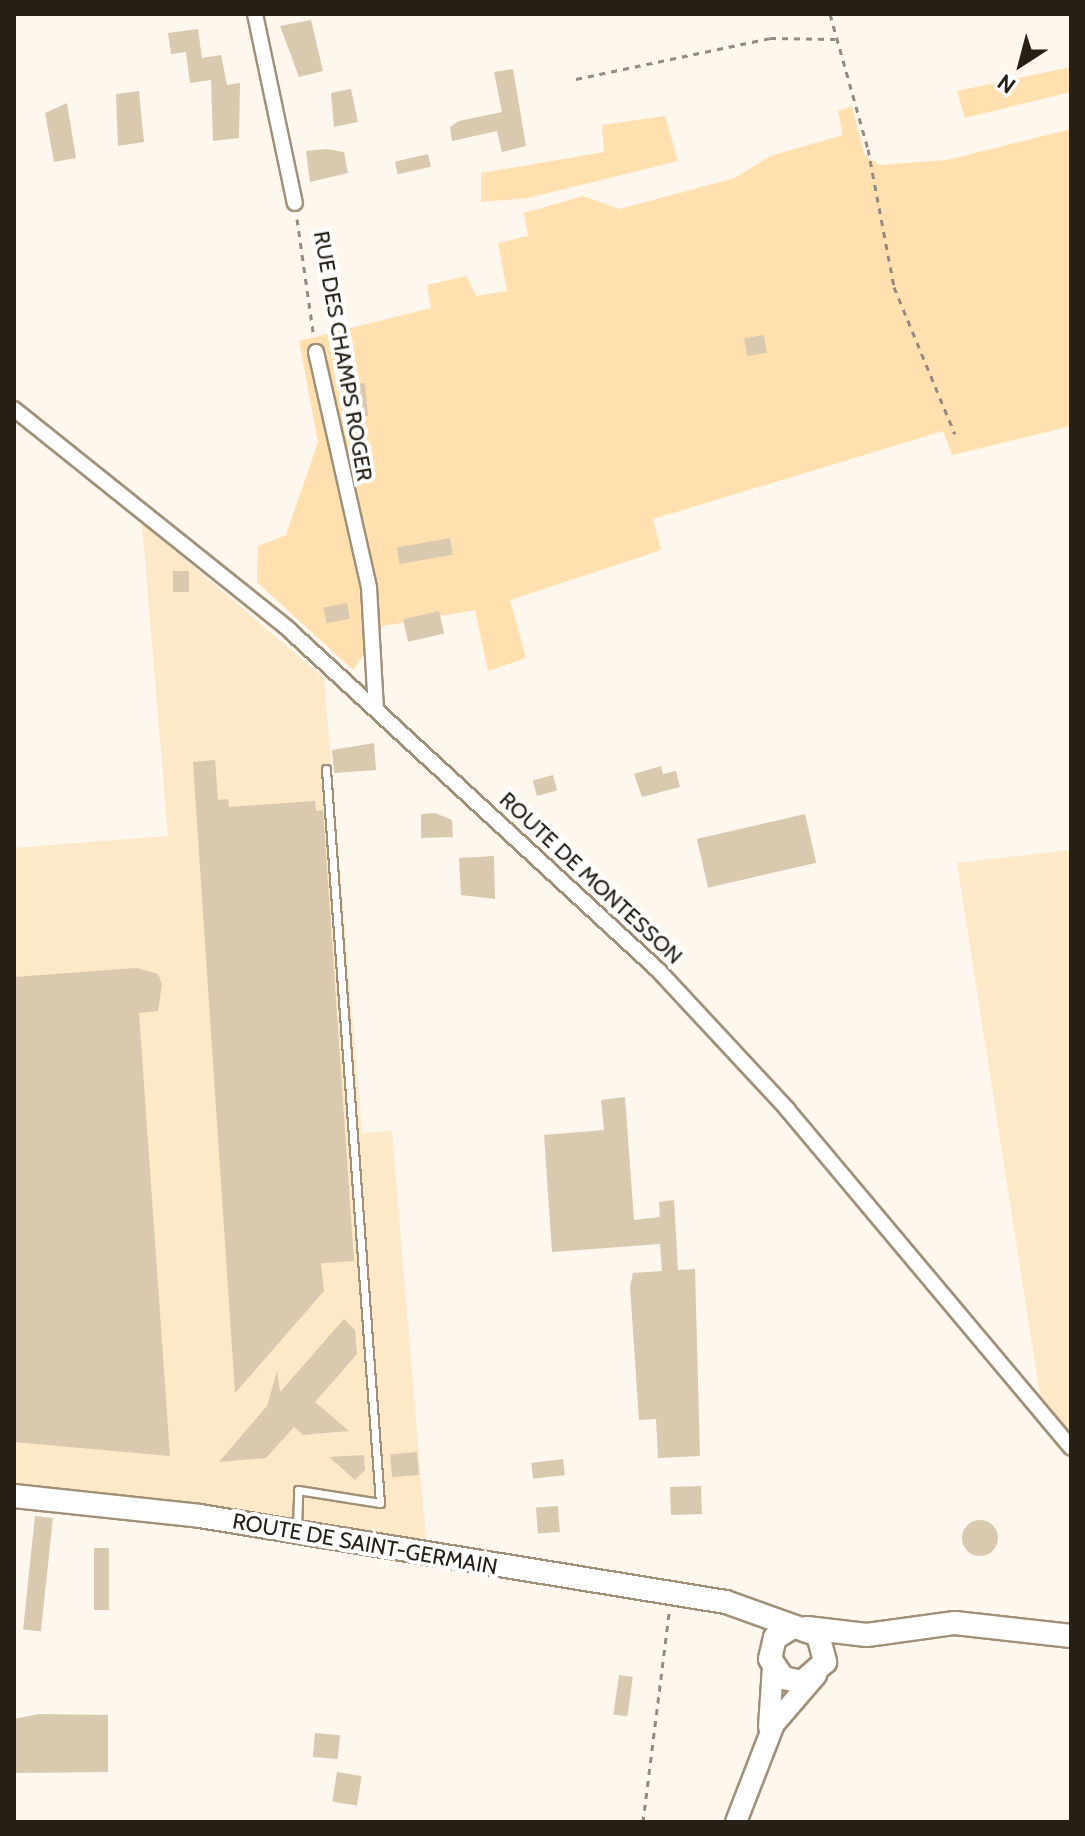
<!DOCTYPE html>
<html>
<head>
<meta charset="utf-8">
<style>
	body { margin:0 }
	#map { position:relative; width:1085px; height:1836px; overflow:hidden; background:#fef7ed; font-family:Cabin,sans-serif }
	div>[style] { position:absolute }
	.built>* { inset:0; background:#fde8c7 }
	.green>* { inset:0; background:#ffe0ae }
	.building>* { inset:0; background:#d9c9af; transform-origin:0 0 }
	.round { border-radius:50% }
	.path>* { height:3px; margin-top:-1.5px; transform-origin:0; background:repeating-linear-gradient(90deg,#928b81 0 6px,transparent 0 12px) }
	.roads { filter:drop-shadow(2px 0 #a09078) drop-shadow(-2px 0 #a09078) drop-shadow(0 2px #a09078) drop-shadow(0 -2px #a09078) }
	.service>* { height:7px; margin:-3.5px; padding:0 3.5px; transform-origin:3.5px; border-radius:3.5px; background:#fff }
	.minor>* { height:14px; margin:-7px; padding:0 7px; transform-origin:7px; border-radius:7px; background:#fff }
	.secondary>* { height:20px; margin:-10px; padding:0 10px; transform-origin:10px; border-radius:10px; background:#fff }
	.primary>* { height:22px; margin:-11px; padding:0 11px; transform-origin:11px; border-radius:11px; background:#fff }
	span { translate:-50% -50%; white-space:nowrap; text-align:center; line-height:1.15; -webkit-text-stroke:8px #fff; paint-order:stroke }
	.street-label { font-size:22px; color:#251f15 }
	.frame { position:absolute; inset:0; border:16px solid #251f15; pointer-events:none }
	.north { position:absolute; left:981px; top:24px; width:80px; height:80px; -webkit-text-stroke:6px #fff; paint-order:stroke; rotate:216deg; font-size:22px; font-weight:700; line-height:32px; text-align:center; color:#251f15 }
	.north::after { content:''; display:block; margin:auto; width:28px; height:36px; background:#251f15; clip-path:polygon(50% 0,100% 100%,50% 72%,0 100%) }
</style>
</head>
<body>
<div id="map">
	<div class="built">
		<div style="clip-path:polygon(142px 523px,324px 678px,362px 1133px,392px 1131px,426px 1539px,14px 1483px,14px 848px,168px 836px)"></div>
		<div style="clip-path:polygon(1071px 850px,1071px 1436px,1040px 1395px,957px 863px)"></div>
	</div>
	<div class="green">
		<div style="clip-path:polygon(1071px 67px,1071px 92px,965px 118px,957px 91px)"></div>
		<div style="clip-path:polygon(852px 106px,865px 156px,880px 165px,947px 160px,1071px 129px,1071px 426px,952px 455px,943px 431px,653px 519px,661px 550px,510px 600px,526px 658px,488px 671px,475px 610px,383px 626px,353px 670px,257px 582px,258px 546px,286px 535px,318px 442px,299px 341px,431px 308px,427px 285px,466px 276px,476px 296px,507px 291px,498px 243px,528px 236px,524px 213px,583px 196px,619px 209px,735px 178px,770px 156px,843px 135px,838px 111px)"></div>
		<div style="clip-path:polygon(665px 116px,678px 161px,528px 198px,481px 202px,481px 173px,604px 152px,602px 125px)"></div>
	</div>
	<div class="building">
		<div style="clip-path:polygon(311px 20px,323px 71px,299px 77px,280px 26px)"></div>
		<div style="clip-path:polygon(198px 29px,202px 58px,221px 55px,227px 85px,240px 83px,239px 138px,213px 141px,211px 80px,190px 83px,186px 52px,171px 54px,168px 33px)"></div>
		<div style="clip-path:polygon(513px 69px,526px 146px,502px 152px,497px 131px,452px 141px,450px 127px,459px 121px,502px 112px,494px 72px)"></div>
		<div style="clip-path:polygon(351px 89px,358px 122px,334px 127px,331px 93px)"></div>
		<div style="clip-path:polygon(139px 91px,144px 142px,118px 146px,116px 94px)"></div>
		<div style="clip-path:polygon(67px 103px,76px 158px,54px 162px,45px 113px)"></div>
		<div style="clip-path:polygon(326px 149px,344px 152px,348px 173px,310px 182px,306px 151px)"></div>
		<div style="left:428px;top:154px;width:13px;height:34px;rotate:77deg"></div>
		<div style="left:764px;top:335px;width:18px;height:20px;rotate:81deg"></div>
		<div style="clip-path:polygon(365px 383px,368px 416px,354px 418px,348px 385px)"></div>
		<div style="left:450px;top:538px;width:17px;height:54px;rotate:80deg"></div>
		<div style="left:173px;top:571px;width:16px;height:21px"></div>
		<div style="left:347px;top:603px;width:16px;height:24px;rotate:79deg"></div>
		<div style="left:439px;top:611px;width:23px;height:37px;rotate:77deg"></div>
		<div style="clip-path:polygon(374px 743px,376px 770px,334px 773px,332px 750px)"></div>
		<div style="clip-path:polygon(215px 760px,218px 800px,228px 799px,229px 807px,315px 801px,316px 811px,323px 810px,354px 1261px,321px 1263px,324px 1291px,235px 1393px,193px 762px)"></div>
		<div style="clip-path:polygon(661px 766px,663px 774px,676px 771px,680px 787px,642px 797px,634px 774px)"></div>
		<div style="left:553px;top:775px;width:16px;height:21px;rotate:75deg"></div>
		<div style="clip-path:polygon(435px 813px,452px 820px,453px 837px,421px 838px,421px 814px)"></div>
		<div style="left:805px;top:814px;width:50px;height:111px;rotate:77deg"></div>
		<div style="clip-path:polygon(494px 856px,495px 899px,461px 895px,459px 858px)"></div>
		<div style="clip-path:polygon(136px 968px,158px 974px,162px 984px,158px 1011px,139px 1013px,170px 1456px,14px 1442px,14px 977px)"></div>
		<div style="clip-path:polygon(625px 1097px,634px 1220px,660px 1217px,659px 1202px,674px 1200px,678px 1270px,695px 1269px,700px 1456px,658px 1458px,656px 1419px,639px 1420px,630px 1287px,633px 1273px,662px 1271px,660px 1244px,552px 1252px,544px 1135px,604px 1130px,601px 1100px)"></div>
		<div style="clip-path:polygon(344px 1319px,355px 1330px,357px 1354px,315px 1402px,349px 1431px,303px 1435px,294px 1427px,266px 1458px,219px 1462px,267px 1406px,277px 1371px,280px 1392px)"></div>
		<div style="left:417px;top:1452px;width:23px;height:27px;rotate:85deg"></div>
		<div style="clip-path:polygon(364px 1455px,365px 1470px,355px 1480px,329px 1457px)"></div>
		<div style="left:563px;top:1459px;width:16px;height:32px;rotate:83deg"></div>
		<div style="left:701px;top:1486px;width:28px;height:31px;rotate:88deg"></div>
		<div style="left:558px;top:1506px;width:26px;height:22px;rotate:86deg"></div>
		<div style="left:35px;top:1516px;width:18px;height:114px;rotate:6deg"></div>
		<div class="round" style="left:962px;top:1520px;width:36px;height:36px"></div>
		<div style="left:94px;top:1548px;width:15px;height:62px"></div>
		<div style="left:619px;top:1675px;width:14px;height:40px;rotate:8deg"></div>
		<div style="clip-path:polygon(39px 1714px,108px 1715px,108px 1772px,14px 1773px,14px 1719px)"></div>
		<div style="left:315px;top:1733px;width:25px;height:24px;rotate:5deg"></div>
		<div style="left:337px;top:1772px;width:25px;height:30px;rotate:9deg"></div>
	</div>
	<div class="path">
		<div style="left:830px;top:14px;width:140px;rotate:74.3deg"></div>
		<div style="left:868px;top:149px;width:140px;rotate:79.3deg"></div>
		<div style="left:894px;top:287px;width:159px;rotate:67.5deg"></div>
		<div style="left:576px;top:79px;width:198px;rotate:-11.9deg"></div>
		<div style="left:770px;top:38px;width:65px;rotate:0.9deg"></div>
		<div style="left:297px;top:219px;width:120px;rotate:81.9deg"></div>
		<div style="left:643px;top:1822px;width:212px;rotate:-82.9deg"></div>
	</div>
	<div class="roads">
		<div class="service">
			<div style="left:297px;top:1527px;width:37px;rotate:-88deg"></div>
			<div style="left:298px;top:1490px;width:83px;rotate:9deg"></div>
			<div style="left:380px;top:1503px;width:736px;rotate:-94.21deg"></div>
		</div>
		<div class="minor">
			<div style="left:255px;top:14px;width:193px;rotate:78.1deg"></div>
			<div style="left:316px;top:352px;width:242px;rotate:77.3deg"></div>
			<div style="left:369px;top:588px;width:120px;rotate:86.7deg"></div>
			<div style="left:14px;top:409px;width:350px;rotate:38.7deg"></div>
			<div style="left:287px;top:628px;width:505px;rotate:42.67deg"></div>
			<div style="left:658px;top:970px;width:190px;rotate:47.1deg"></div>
			<div style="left:787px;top:1109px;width:442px;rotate:50deg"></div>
		</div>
		<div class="secondary">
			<div style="left:769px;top:1727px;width:61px;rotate:-86.2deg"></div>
			<div style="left:736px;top:1822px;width:105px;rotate:-68.8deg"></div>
			<div style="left:774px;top:1724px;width:65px;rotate:-49.4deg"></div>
		</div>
		<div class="primary">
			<div style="left:14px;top:1496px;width:187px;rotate:6.1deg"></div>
			<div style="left:200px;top:1516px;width:533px;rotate:9.29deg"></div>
			<div style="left:726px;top:1602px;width:98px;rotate:19.7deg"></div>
			<div style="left:818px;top:1635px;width:28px;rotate:75deg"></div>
			<div style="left:825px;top:1662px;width:30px;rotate:139deg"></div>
			<div style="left:802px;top:1682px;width:19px;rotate:-168deg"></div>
			<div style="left:783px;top:1678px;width:23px;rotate:-124deg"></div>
			<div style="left:770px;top:1659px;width:22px;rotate:-77deg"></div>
			<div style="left:775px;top:1638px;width:21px;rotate:-31deg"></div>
			<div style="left:807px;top:1628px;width:60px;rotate:6.7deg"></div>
			<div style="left:867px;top:1635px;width:89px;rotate:-7.8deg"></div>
			<div style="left:955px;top:1623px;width:117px;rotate:6.4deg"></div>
		</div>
	</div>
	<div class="street-label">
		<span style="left:343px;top:356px;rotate:80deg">RUE DES CHAMPS ROGER</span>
		<span style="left:591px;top:878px;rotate:43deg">ROUTE DE MONTESSON</span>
		<span style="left:365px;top:1544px;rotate:10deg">ROUTE DE SAINT-GERMAIN</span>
	</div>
	<div class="frame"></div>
	<div class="north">N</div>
</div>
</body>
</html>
